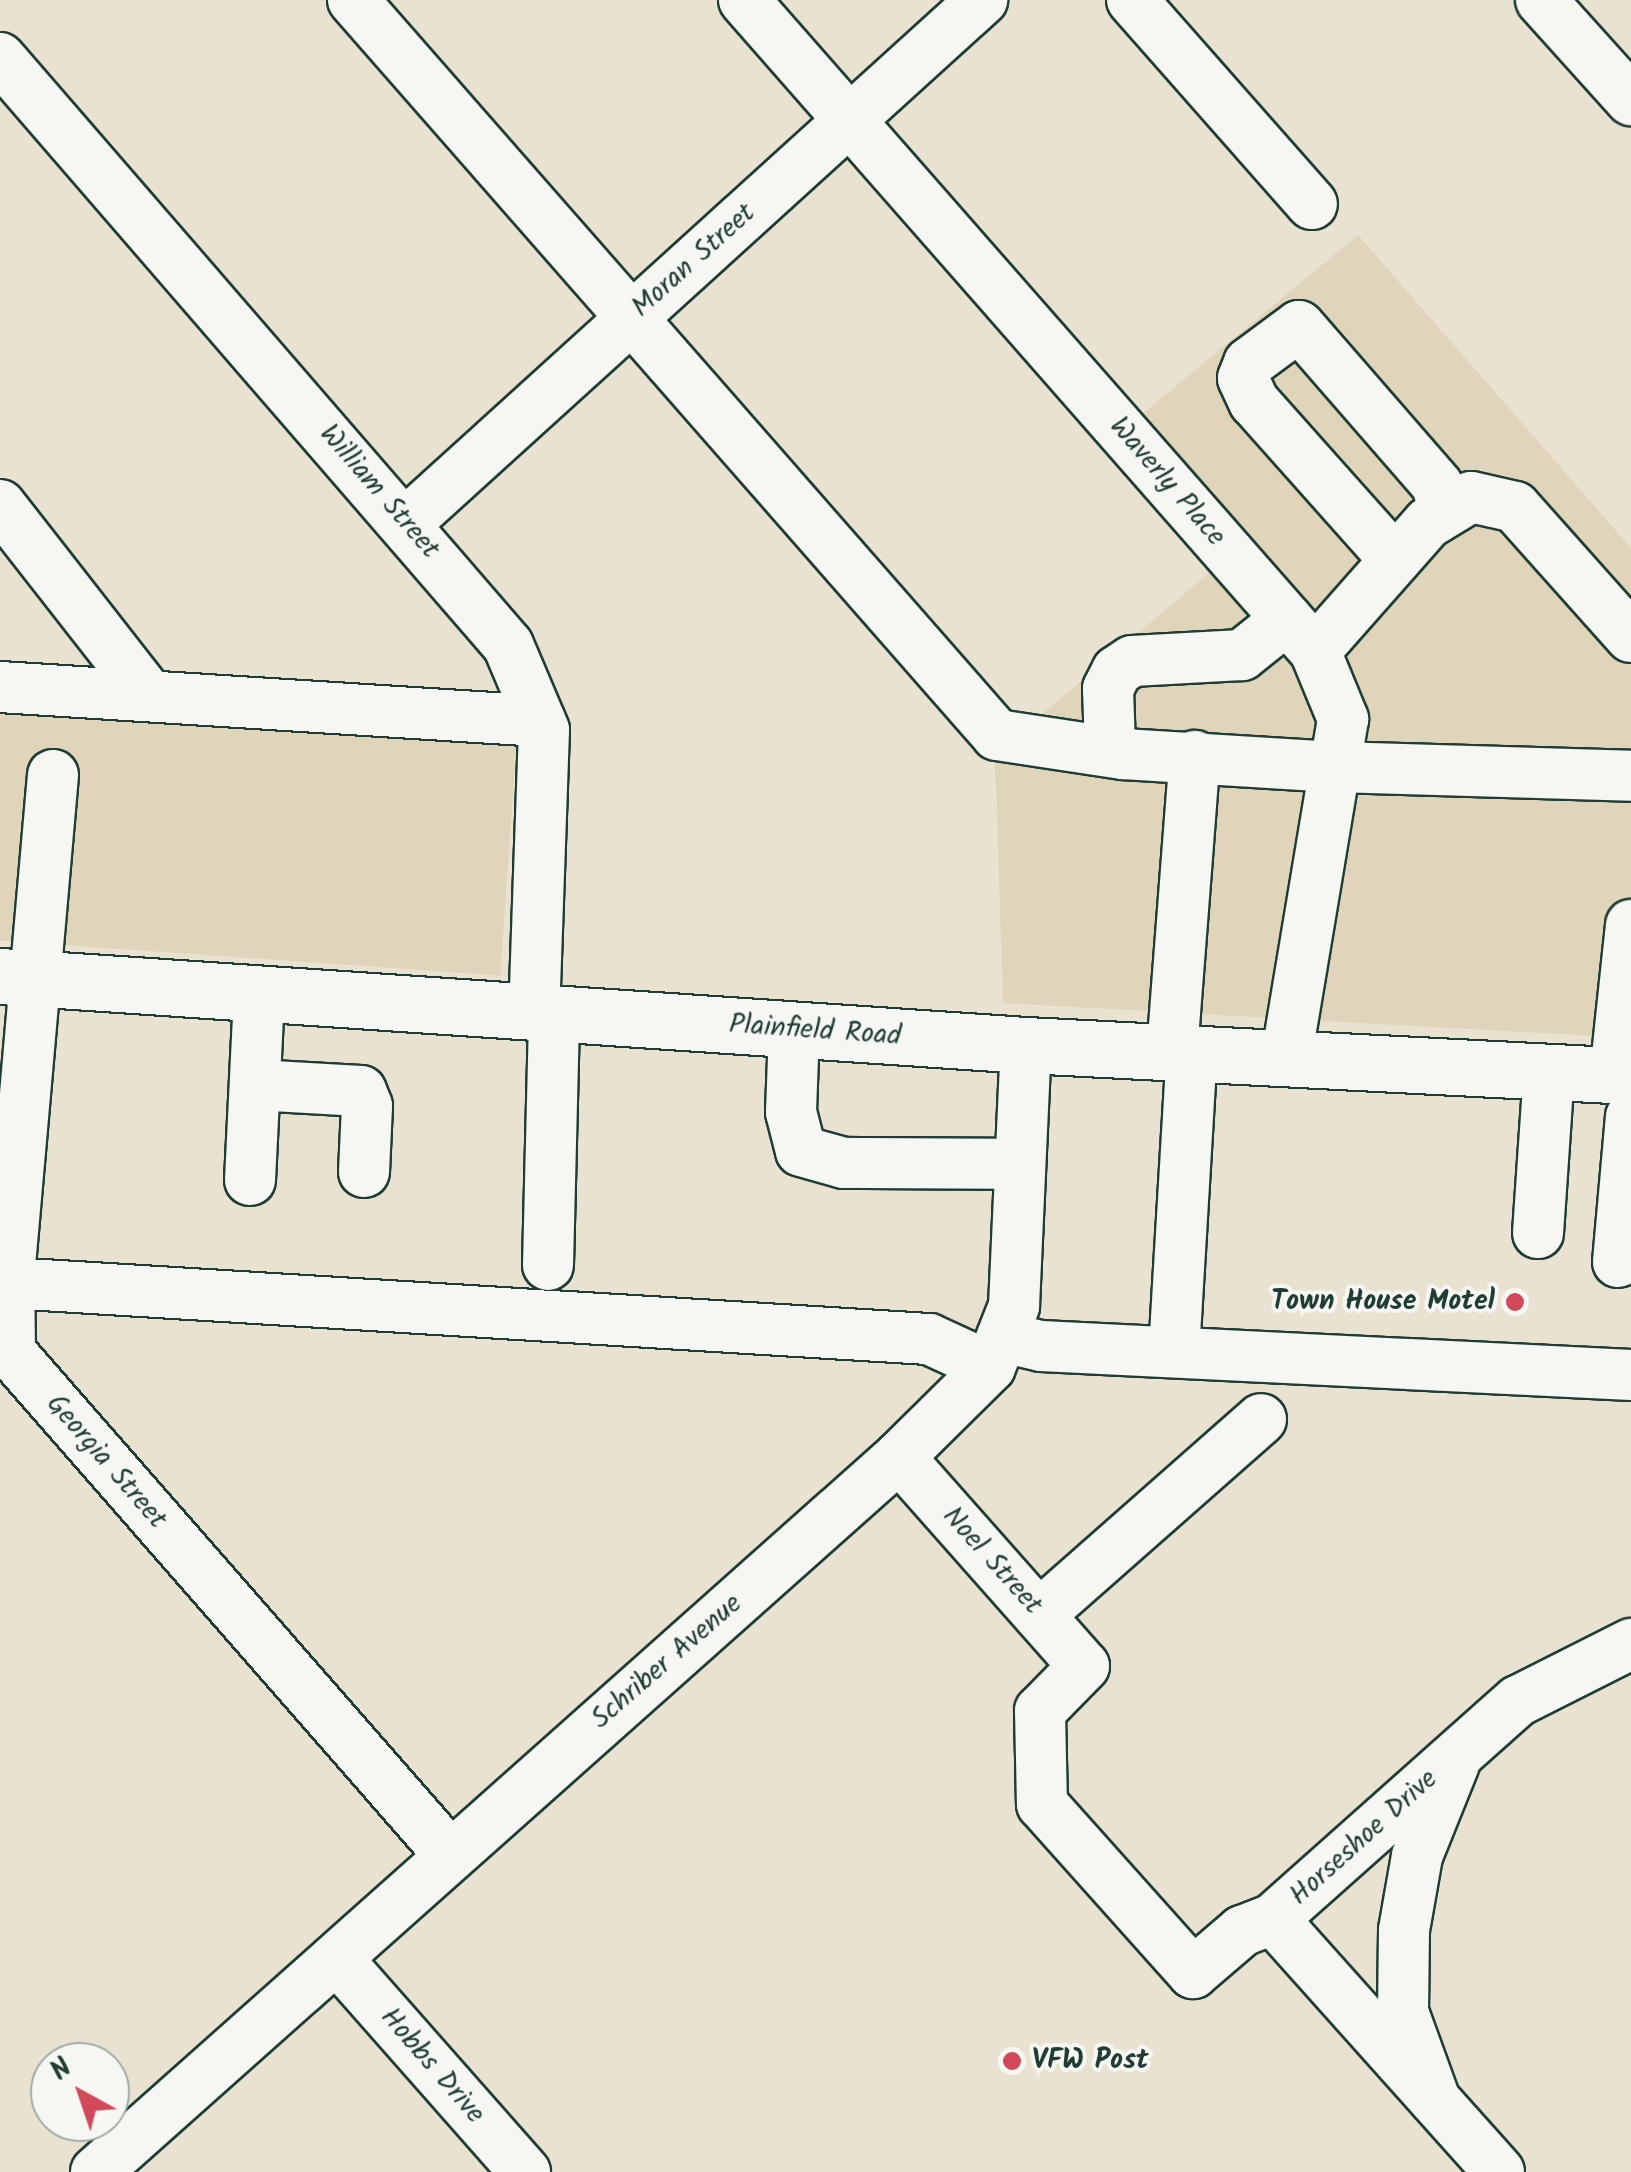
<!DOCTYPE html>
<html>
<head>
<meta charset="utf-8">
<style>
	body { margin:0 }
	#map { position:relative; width:1631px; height:2172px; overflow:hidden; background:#e9e2d1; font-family:Kalam,sans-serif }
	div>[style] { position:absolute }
	.built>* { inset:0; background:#e0d4ba; transform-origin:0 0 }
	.roads { filter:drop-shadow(2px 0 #1f3d34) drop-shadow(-2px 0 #1f3d34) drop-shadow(0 2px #1f3d34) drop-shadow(0 -2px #1f3d34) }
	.minor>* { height:50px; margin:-25px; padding:0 25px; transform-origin:25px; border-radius:25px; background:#f6f6f2 }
	.major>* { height:55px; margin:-27.5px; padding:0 27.5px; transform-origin:27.5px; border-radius:27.5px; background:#f6f6f2 }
	.dots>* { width:28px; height:28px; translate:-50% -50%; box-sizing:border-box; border:5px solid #f6f6f2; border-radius:50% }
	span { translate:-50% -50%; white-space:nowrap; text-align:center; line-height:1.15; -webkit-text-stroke:8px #f6f6f2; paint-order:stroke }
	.street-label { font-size:28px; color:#1f3d34 }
	.poi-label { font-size:28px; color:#1f3d34; font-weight:700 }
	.right { translate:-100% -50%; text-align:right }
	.left { translate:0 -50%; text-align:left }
	.north { position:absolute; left:30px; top:2042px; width:100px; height:100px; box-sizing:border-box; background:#f6f6f2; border:2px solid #a0aca6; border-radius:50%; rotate:320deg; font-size:28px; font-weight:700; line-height:40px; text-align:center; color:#1f3d34 }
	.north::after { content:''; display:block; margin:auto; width:35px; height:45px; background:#d1495b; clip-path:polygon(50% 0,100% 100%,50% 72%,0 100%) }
</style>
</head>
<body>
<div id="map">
	<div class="built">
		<div style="clip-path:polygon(1358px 235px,1631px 548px,1631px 1038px,1003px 1003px,995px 754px,1248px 540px,1141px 415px)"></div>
		<div style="left:0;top:703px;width:518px;height:237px;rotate:4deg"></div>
	</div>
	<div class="roads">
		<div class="minor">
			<div style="left:353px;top:0;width:977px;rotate:48.78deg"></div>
			<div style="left:997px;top:735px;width:127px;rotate:8.6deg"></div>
			<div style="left:744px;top:0;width:866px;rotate:48.75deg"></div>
			<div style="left:1315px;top:651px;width:74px;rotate:67.6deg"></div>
			<div style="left:1343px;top:719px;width:344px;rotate:99.5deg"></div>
			<div style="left:1132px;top:0;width:272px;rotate:48.6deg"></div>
			<div style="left:1541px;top:0;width:135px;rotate:48deg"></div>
			<div style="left:0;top:58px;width:776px;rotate:49.13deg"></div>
			<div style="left:508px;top:645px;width:92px;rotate:67deg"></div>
			<div style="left:544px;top:730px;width:283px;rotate:92deg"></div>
			<div style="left:0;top:505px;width:242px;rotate:52deg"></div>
			<div style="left:407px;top:522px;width:777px;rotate:-42.23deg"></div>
			<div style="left:1395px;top:560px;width:212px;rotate:-131.7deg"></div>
			<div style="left:1254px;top:402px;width:26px;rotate:-115deg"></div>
			<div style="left:1243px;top:378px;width:16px;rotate:-68deg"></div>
			<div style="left:1249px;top:363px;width:62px;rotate:-36.5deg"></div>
			<div style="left:1299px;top:326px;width:211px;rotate:49deg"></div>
			<div style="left:1437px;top:485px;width:25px;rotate:74deg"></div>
			<div style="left:1287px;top:619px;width:58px;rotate:141.3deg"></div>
			<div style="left:1242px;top:655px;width:110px;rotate:176.9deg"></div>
			<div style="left:1132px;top:661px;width:18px;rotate:146deg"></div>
			<div style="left:1117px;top:671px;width:20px;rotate:117deg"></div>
			<div style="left:1108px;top:689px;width:58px;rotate:88deg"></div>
			<div style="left:1110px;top:747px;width:15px;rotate:28deg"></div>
			<div style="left:1123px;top:754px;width:212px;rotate:3.5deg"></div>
			<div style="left:1335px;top:767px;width:296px;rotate:1.7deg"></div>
			<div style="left:1315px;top:651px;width:171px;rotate:-48.6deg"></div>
			<div style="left:1428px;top:523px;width:50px;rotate:-31.2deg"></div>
			<div style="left:1471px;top:497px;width:45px;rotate:12.8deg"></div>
			<div style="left:1515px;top:507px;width:174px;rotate:48.3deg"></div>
			<div style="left:0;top:687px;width:541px;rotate:3.6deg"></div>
			<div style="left:53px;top:775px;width:504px;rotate:95.01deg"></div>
			<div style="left:9px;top:1277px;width:75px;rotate:89.2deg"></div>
			<div style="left:10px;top:1352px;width:667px;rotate:48.83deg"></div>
			<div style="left:794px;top:1030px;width:82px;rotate:92.1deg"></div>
			<div style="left:791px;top:1112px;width:40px;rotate:75.6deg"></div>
			<div style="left:801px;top:1151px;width:45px;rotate:15.6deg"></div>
			<div style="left:844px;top:1163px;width:176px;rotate:0.3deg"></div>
			<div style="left:1172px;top:1052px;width:297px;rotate:-85.6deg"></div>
			<div style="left:1615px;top:1075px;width:151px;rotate:-83.9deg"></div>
			<div style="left:255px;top:1085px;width:106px;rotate:3.2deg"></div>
			<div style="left:361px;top:1091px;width:16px;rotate:68deg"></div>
			<div style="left:367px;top:1106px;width:66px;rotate:92.6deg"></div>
			<div style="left:250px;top:1180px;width:187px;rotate:-87.2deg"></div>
			<div style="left:1538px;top:1233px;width:161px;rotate:-86.1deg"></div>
			<div style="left:1618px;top:1262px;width:146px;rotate:-84.9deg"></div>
			<div style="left:548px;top:1265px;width:251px;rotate:-88.6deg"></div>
			<div style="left:10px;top:1283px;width:921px;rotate:3.49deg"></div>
			<div style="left:929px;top:1339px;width:67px;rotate:24.7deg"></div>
			<div style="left:1002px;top:1337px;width:40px;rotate:13deg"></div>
			<div style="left:1041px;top:1346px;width:591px;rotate:2.81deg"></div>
			<div style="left:1174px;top:1352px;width:300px;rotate:-86.6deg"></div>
			<div style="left:899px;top:1457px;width:279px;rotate:48.5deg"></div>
			<div style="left:1084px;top:1666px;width:63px;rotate:134.4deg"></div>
			<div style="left:1040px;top:1711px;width:93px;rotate:88.8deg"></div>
			<div style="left:1042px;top:1804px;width:227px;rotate:48.2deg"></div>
			<div style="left:1193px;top:1973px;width:65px;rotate:-40.6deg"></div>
			<div style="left:1242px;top:1931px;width:33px;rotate:-21deg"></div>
			<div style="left:1273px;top:1919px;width:328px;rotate:-41.7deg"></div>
			<div style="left:1518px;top:1701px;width:127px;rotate:-26.8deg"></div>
			<div style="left:1039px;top:1615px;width:296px;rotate:-41.4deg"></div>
			<div style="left:1273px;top:1919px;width:339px;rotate:48.2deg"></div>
			<div style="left:338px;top:1960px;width:283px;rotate:48.6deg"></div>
			<div style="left:1435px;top:2100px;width:94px;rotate:-110deg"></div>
			<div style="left:1403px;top:2012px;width:82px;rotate:-89.3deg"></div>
			<div style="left:1404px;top:1930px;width:75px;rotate:-80deg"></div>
			<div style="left:1417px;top:1856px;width:99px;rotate:-68.1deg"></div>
			<div style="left:96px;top:2172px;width:1075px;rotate:-41.68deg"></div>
			<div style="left:899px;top:1457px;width:128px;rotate:-44.7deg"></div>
			<div style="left:990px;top:1367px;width:66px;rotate:-68.5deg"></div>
			<div style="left:1014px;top:1306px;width:261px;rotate:-87.4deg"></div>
		</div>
		<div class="major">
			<div style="left:0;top:976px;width:1028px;rotate:3.85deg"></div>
			<div style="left:1026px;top:1045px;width:606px;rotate:2.93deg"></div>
		</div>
	</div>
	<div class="dots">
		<div style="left:1515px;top:1302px;background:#d1495b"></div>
		<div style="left:1012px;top:2061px;background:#d1495b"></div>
	</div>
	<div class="street-label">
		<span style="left:694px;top:261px;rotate:-42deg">Moran Street</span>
		<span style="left:1167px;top:482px;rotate:49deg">Waverly Place</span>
		<span style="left:379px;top:492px;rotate:49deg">William Street</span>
		<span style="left:815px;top:1031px;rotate:4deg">Plainfield Road</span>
		<span style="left:106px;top:1462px;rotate:49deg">Georgia Street</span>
		<span style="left:992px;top:1561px;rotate:48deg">Noel Street</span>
		<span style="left:667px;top:1662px;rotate:-41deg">Schriber Avenue</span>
		<span style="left:1364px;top:1838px;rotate:-42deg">Horseshoe Drive</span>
		<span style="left:432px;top:2066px;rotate:49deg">Hobbs Drive</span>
	</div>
	<div class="poi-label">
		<span class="right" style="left:1495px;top:1302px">Town House Motel</span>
		<span class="left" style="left:1032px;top:2061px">VFW Post</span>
	</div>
	<div class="north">N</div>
</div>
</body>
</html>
